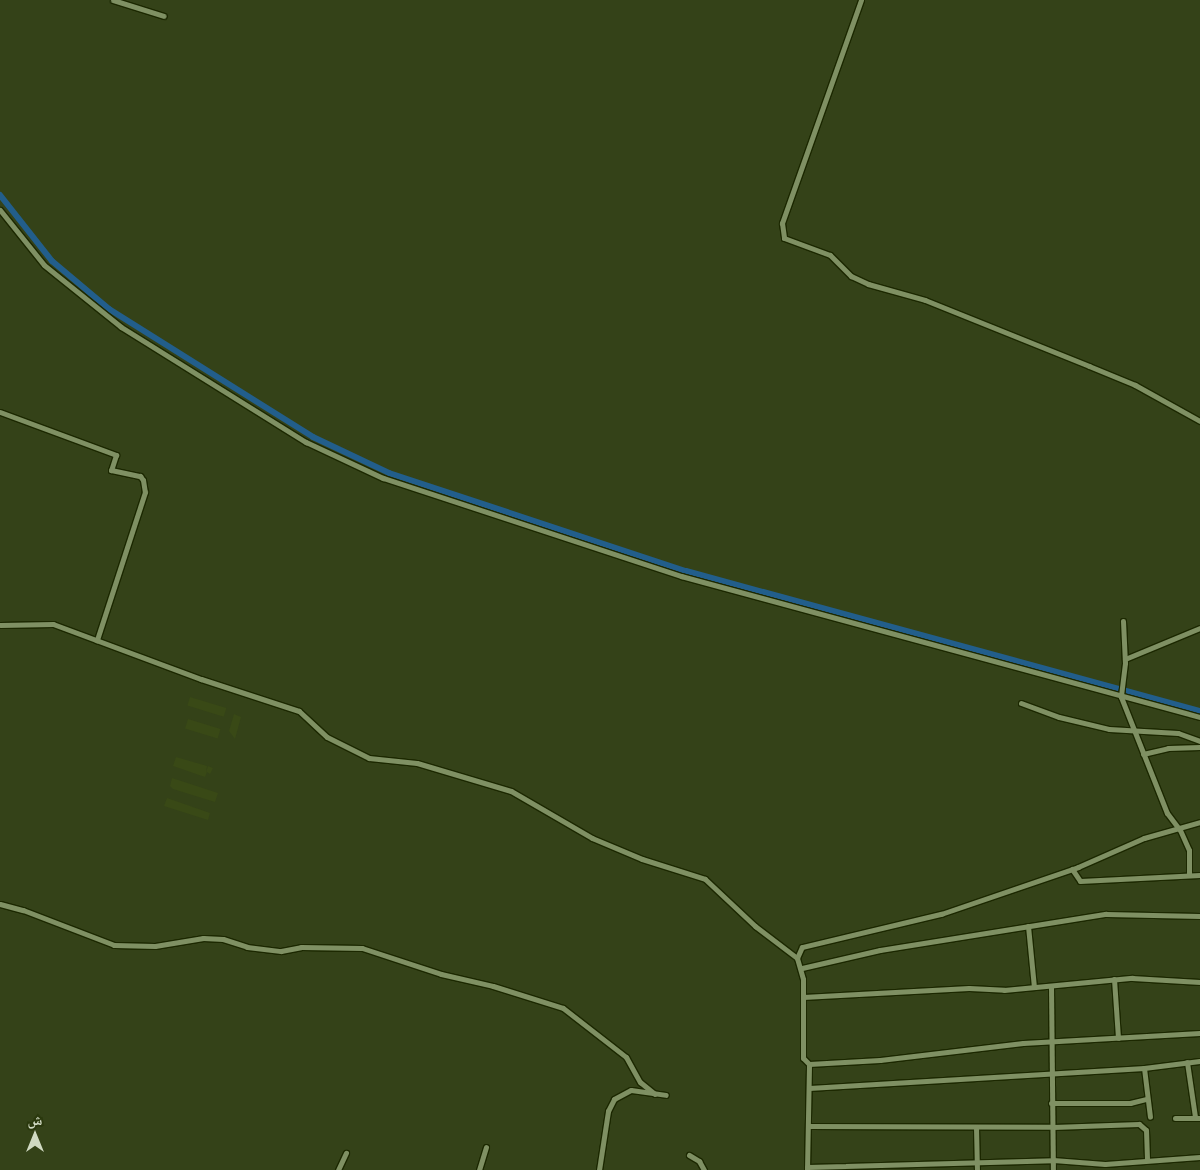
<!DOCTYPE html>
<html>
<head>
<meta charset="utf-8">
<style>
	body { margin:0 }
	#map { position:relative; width:1200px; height:1170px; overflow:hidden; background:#344218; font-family:Inter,"Noto Naskh Arabic",sans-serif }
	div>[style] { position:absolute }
	.built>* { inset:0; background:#394916; transform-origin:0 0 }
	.canal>* { height:6px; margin:-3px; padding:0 3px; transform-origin:3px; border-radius:3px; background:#225e8b }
	.roads { filter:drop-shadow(1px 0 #1c2800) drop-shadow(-1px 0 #1c2800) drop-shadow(0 1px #1c2800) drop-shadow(0 -1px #1c2800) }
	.minor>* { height:5px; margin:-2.5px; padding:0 2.5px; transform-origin:2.5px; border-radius:2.5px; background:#7f9063 }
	span { translate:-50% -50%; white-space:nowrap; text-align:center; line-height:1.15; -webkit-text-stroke:4px #2a380d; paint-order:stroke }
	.north { position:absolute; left:10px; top:1110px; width:50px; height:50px; -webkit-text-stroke:4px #2a380d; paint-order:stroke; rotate:0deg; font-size:14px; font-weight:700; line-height:20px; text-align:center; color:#d0d9c2 }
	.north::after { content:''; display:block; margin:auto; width:18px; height:22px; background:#d0d9c2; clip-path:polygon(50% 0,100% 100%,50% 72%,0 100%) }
</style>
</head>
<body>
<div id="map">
	<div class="built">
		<div style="left:190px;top:697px;width:38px;height:9px;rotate:17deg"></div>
		<div style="clip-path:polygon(234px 714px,241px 717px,235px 739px,229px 731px)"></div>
		<div style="left:188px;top:719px;width:34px;height:10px;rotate:17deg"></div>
		<div style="clip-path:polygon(176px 757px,207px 766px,206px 773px,208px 766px,213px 768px,210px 774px,207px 772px,205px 777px,173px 766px)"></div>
		<div style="clip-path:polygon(172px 778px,218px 793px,215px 802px,173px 789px,170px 786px)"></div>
		<div style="clip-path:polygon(167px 798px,210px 813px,208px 820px,164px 806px)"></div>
	</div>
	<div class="canal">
		<div style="left:0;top:195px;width:84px;rotate:51.8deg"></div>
		<div style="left:52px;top:261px;width:75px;rotate:40.1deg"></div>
		<div style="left:109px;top:309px;width:241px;rotate:32.1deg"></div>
		<div style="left:313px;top:437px;width:84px;rotate:25.3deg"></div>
		<div style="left:389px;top:473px;width:313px;rotate:18.3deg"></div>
		<div style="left:686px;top:571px;width:533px;rotate:15.24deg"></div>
	</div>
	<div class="roads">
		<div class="minor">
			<div style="left:113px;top:0;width:53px;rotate:17.4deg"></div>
			<div style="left:861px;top:0;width:237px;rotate:109.5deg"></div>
			<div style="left:782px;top:223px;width:15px;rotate:82deg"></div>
			<div style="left:784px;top:238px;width:49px;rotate:20.3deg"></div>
			<div style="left:830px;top:255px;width:30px;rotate:45deg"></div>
			<div style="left:851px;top:276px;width:19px;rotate:25deg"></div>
			<div style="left:868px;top:284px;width:59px;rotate:15.7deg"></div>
			<div style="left:925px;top:300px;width:177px;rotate:21.9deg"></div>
			<div style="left:1089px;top:366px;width:50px;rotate:22.4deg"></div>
			<div style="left:1135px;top:385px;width:74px;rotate:29deg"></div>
			<div style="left:0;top:210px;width:70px;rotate:51.3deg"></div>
			<div style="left:44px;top:265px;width:99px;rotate:38.8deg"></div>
			<div style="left:121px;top:327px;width:218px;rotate:31.9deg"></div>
			<div style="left:306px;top:442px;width:85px;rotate:25.1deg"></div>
			<div style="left:383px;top:478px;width:314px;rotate:18.2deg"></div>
			<div style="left:681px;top:576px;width:538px;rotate:15.2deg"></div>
			<div style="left:0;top:412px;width:124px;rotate:20.3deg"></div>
			<div style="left:116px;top:455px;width:16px;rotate:108deg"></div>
			<div style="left:111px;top:470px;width:30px;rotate:12deg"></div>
			<div style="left:140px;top:476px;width:5px;rotate:53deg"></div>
			<div style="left:143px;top:480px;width:12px;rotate:81deg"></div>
			<div style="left:145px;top:492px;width:156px;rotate:108deg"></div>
			<div style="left:1123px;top:621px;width:42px;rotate:87.3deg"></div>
			<div style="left:1125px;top:663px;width:34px;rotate:97deg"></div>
			<div style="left:1121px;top:697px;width:125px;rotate:68.4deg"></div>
			<div style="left:1167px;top:813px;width:21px;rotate:53deg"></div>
			<div style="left:1180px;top:830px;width:22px;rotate:66deg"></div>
			<div style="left:1189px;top:850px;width:25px;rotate:90deg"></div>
			<div style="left:0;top:625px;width:53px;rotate:-1.1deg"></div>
			<div style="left:53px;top:624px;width:158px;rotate:20.4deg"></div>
			<div style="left:201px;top:679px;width:103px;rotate:18.1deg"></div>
			<div style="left:299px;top:711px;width:38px;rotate:43deg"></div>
			<div style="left:327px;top:737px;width:47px;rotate:26.6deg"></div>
			<div style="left:369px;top:758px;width:48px;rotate:5.9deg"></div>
			<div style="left:417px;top:763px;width:98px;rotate:16.6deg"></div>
			<div style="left:511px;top:791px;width:94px;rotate:30.1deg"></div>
			<div style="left:592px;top:838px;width:54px;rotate:22.8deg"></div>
			<div style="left:642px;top:859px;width:66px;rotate:17.6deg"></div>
			<div style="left:705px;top:879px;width:69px;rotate:43.2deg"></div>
			<div style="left:755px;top:926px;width:53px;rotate:37.3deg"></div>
			<div style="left:1125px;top:659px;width:81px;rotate:-22.5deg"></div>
			<div style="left:1021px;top:703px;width:40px;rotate:20.2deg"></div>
			<div style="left:1059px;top:717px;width:51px;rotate:13.5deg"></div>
			<div style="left:1109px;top:729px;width:69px;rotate:3.3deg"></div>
			<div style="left:1178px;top:733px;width:23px;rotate:20deg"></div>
			<div style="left:1143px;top:754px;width:26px;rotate:-13deg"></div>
			<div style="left:1168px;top:748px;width:32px;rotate:-2deg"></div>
			<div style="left:1072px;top:869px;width:14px;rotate:56deg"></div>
			<div style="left:1080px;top:881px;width:120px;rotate:-2.9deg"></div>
			<div style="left:0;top:904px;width:24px;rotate:15deg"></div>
			<div style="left:23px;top:910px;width:97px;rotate:21deg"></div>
			<div style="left:114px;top:945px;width:41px;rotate:1.4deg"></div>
			<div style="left:155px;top:946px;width:49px;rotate:-9.5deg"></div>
			<div style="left:203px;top:938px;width:20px;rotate:3deg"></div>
			<div style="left:223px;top:939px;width:25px;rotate:18deg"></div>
			<div style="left:247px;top:947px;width:34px;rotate:7deg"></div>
			<div style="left:281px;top:951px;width:20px;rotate:-11deg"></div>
			<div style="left:301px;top:947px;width:61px;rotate:0.9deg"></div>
			<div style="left:362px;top:948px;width:83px;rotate:18.2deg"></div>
			<div style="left:441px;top:974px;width:53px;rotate:13deg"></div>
			<div style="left:493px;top:986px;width:73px;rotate:17.4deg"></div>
			<div style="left:563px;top:1008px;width:80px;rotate:37.9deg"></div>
			<div style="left:626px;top:1057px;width:29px;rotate:61deg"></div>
			<div style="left:640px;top:1082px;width:19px;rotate:39deg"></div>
			<div style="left:1028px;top:926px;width:61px;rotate:84.4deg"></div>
			<div style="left:802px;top:968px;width:80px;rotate:-13deg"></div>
			<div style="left:880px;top:950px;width:229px;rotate:-9.1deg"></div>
			<div style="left:1106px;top:914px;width:94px;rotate:1.2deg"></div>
			<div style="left:1114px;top:979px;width:59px;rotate:86.1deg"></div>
			<div style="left:1051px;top:987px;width:183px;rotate:89.4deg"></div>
			<div style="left:803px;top:997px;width:166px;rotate:-3.1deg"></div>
			<div style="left:969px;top:988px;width:35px;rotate:3deg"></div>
			<div style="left:1004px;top:990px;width:129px;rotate:-5.4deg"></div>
			<div style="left:1132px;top:978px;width:68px;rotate:3.4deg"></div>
			<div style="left:1187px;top:1062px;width:56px;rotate:81.7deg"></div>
			<div style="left:809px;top:1064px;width:71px;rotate:-3.2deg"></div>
			<div style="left:880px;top:1060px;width:144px;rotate:-6.8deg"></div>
			<div style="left:1023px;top:1043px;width:177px;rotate:-3.2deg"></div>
			<div style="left:1144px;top:1068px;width:49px;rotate:83deg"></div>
			<div style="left:809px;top:1088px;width:336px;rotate:-3.4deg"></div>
			<div style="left:1144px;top:1068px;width:56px;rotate:-7.1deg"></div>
			<div style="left:1051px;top:1103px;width:79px"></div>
			<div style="left:1130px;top:1103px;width:16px;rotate:-14deg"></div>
			<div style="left:1175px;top:1118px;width:25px"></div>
			<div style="left:808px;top:1126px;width:245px;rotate:0.2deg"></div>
			<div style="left:1053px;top:1127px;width:86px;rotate:-2deg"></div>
			<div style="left:1139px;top:1124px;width:9px;rotate:41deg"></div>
			<div style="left:1146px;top:1130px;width:30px;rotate:88deg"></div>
			<div style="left:976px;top:1127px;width:43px;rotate:88.7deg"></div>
			<div style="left:689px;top:1155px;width:12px;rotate:31deg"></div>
			<div style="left:699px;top:1161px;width:10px;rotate:61deg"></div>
			<div style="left:807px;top:1167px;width:246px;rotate:-1.6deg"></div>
			<div style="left:1053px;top:1160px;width:52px;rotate:4.4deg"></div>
			<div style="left:1105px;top:1164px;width:95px;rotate:-4.2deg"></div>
			<div style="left:338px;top:1170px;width:19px;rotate:-65deg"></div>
			<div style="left:479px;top:1170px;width:24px;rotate:-73deg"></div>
			<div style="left:599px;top:1170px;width:60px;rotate:-81.3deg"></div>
			<div style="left:608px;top:1111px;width:13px;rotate:-63deg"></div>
			<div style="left:614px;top:1099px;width:19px;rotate:-28deg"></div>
			<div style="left:631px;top:1090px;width:35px;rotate:8deg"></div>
			<div style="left:807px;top:1170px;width:106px;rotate:-88.9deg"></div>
			<div style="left:809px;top:1064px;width:8px;rotate:-135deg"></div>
			<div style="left:803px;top:1058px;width:79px;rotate:-90deg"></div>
			<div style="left:803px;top:979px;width:22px;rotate:-106deg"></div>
			<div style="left:797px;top:958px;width:12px;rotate:-66deg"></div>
			<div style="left:802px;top:947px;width:143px;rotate:-13.4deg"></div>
			<div style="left:941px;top:914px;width:145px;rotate:-18.9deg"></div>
			<div style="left:1078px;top:867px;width:72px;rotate:-23.7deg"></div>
			<div style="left:1144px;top:838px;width:58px;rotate:-15.9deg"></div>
		</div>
	</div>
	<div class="north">ش</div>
</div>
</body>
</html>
